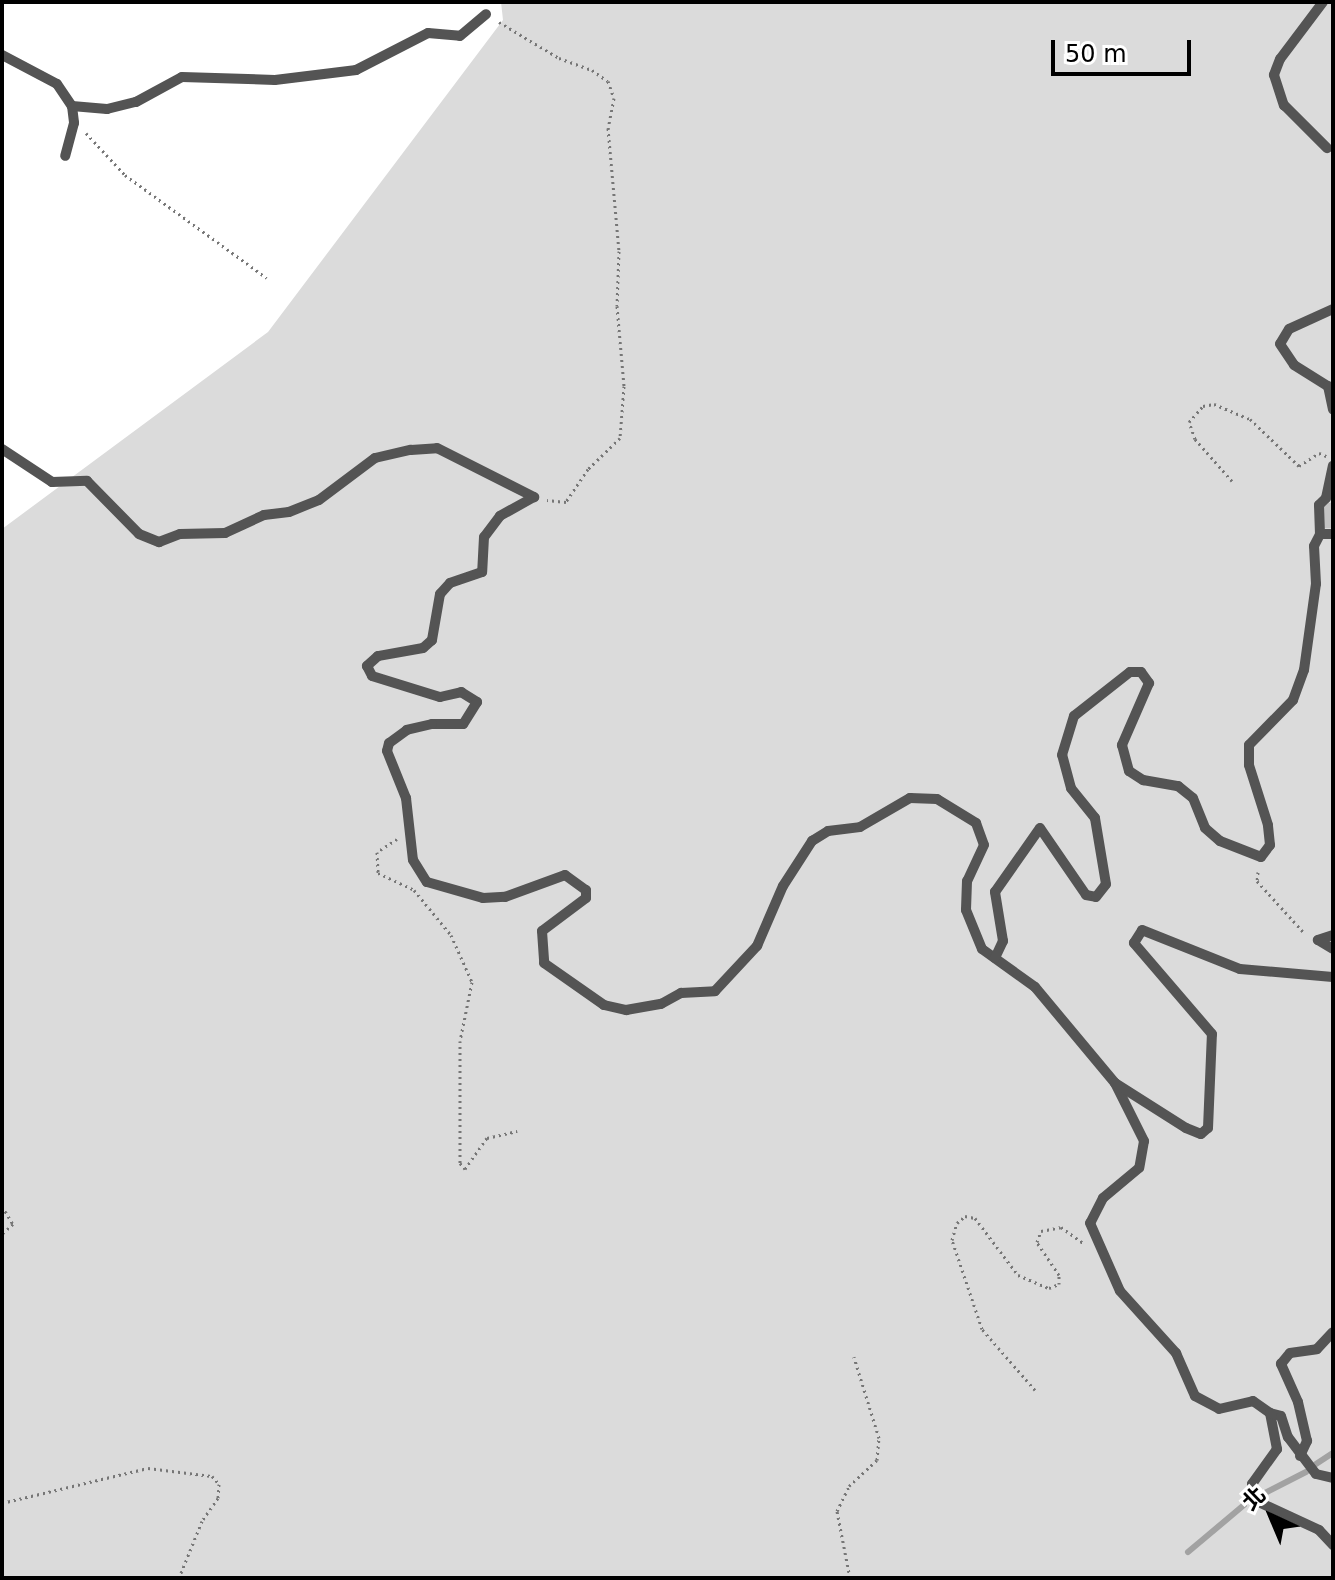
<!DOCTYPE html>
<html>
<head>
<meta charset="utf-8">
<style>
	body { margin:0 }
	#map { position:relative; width:1335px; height:1580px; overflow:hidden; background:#fff; font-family:"DejaVu Sans","Noto Sans TC",sans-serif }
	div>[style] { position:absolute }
	.green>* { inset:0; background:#dbdbdb }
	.stream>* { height:6px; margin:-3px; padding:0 3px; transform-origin:3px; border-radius:3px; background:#a2a2a2 }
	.building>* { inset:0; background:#c4c4c4; transform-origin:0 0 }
	.path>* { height:3px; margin-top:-1.5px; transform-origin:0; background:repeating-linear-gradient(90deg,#767676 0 2px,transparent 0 6px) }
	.lane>* { height:10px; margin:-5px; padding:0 5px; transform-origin:5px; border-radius:5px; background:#545454 }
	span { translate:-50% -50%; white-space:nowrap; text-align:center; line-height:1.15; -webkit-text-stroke:7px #fff; paint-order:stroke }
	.frame { position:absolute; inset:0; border:4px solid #000; pointer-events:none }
	.north { position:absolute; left:1231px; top:1476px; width:80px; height:80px; -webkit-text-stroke:6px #fff; paint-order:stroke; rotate:316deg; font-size:22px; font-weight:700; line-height:32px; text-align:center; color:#000 }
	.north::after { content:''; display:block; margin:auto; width:28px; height:36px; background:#000; clip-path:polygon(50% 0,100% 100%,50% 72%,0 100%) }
	.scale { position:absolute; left:1051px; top:40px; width:140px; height:36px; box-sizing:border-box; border:4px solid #000; border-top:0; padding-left:10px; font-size:24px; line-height:28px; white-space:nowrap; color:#000; -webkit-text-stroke:6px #fff; paint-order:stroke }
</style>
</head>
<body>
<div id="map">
	<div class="green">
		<div style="clip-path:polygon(501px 2px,1333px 2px,1333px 1578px,2px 1578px,2px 529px,268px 332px,503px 20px)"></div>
	</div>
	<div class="stream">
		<div style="left:1316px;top:1464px;width:20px;rotate:-33deg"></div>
		<div style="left:1261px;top:1495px;width:51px;rotate:-27.1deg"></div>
		<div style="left:1188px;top:1552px;width:73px;rotate:-40deg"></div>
	</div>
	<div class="building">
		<div style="left:1321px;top:503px;width:12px;height:25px"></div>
	</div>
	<div class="path">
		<div style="left:499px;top:22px;width:70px;rotate:31deg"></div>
		<div style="left:559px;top:58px;width:35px;rotate:20deg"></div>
		<div style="left:592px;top:70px;width:19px;rotate:35deg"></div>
		<div style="left:608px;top:81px;width:18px;rotate:71deg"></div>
		<div style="left:614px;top:98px;width:31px;rotate:101deg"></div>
		<div style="left:608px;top:128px;width:123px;rotate:84.9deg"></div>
		<div style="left:619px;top:251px;width:55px;rotate:92.1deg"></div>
		<div style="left:617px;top:306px;width:80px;rotate:85deg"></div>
		<div style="left:624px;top:386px;width:52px;rotate:94.4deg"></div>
		<div style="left:620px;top:438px;width:45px;rotate:135.9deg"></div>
		<div style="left:588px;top:469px;width:40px;rotate:124deg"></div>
		<div style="left:566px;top:502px;width:19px;rotate:-174deg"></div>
		<div style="left:86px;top:133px;width:57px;rotate:47.1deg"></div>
		<div style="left:125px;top:175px;width:175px;rotate:36deg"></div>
		<div style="left:1232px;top:481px;width:56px;rotate:-131.4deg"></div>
		<div style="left:1195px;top:439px;width:18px;rotate:-109deg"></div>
		<div style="left:1189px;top:422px;width:21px;rotate:-49deg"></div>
		<div style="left:1203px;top:406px;width:11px;rotate:-10deg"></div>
		<div style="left:1214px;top:404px;width:39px;rotate:23deg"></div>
		<div style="left:1250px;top:419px;width:68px;rotate:43.8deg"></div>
		<div style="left:1299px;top:466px;width:24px;rotate:-33deg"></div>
		<div style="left:1319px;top:453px;width:8px;rotate:23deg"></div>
		<div style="left:397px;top:839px;width:24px;rotate:147deg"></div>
		<div style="left:377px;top:852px;width:21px;rotate:87deg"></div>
		<div style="left:378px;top:873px;width:40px;rotate:25deg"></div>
		<div style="left:414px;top:890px;width:58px;rotate:50.6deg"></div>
		<div style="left:451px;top:935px;width:51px;rotate:65.9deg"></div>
		<div style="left:472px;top:982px;width:60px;rotate:101.5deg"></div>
		<div style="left:460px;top:1041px;width:122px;rotate:90deg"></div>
		<div style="left:460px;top:1163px;width:8px;rotate:50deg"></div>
		<div style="left:465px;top:1169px;width:38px;rotate:-55deg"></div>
		<div style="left:487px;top:1138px;width:31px;rotate:-13deg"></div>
		<div style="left:1258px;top:872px;width:9px;rotate:96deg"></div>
		<div style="left:1257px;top:881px;width:72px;rotate:47.8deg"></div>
		<div style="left:2px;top:1206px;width:21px;rotate:59deg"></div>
		<div style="left:13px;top:1224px;width:15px;rotate:138deg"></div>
		<div style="left:1035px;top:1390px;width:81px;rotate:-131deg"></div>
		<div style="left:982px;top:1329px;width:94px;rotate:-108.6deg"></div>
		<div style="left:952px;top:1240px;width:18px;rotate:-74deg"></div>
		<div style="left:957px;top:1223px;width:11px;rotate:-41deg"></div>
		<div style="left:965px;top:1216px;width:10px;rotate:11deg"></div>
		<div style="left:975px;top:1218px;width:71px;rotate:53deg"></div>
		<div style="left:1018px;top:1275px;width:34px;rotate:23deg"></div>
		<div style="left:1049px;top:1288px;width:11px;rotate:-22deg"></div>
		<div style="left:1059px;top:1284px;width:9px;rotate:-90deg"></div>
		<div style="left:1059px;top:1275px;width:40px;rotate:-124deg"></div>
		<div style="left:1037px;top:1242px;width:12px;rotate:-70deg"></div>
		<div style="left:1041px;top:1231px;width:20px;rotate:-11deg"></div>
		<div style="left:1061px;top:1227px;width:29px;rotate:36deg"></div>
		<div style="left:2px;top:1503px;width:150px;rotate:-13.5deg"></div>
		<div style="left:148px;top:1468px;width:64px;rotate:7.1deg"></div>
		<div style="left:212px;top:1476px;width:11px;rotate:49deg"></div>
		<div style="left:219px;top:1484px;width:14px;rotate:94deg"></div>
		<div style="left:218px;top:1498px;width:28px;rotate:125deg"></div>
		<div style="left:202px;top:1521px;width:61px;rotate:112deg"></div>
		<div style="left:850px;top:1578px;width:68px;rotate:-101deg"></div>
		<div style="left:837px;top:1511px;width:28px;rotate:-64deg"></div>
		<div style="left:849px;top:1486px;width:38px;rotate:-43deg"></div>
		<div style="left:877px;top:1460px;width:22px;rotate:-85deg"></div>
		<div style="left:879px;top:1438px;width:85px;rotate:-107.2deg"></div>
	</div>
	<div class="lane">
		<div style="left:1323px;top:2px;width:71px;rotate:127deg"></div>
		<div style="left:1280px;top:59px;width:17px;rotate:111deg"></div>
		<div style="left:1274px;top:75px;width:32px;rotate:72deg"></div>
		<div style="left:1284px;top:105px;width:61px;rotate:45deg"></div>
		<div style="left:2px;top:55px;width:62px;rotate:27.8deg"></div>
		<div style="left:57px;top:84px;width:27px;rotate:56deg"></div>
		<div style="left:72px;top:106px;width:17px;rotate:83deg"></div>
		<div style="left:74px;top:123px;width:34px;rotate:105deg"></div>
		<div style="left:72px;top:106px;width:35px;rotate:5deg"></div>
		<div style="left:107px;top:109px;width:30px;rotate:-14deg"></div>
		<div style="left:136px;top:102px;width:52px;rotate:-28.5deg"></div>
		<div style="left:182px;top:77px;width:93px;rotate:1.8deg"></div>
		<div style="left:275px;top:80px;width:82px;rotate:-7deg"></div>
		<div style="left:356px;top:70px;width:81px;rotate:-27.2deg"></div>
		<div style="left:428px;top:33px;width:32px;rotate:5deg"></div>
		<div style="left:460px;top:36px;width:34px;rotate:-40deg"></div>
		<div style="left:1333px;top:309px;width:48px;rotate:155.6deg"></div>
		<div style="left:1289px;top:329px;width:17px;rotate:121deg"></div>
		<div style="left:1280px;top:344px;width:25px;rotate:56deg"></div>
		<div style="left:1294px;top:365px;width:40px;rotate:32deg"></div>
		<div style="left:1328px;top:386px;width:24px;rotate:78deg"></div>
		<div style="left:2px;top:449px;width:60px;rotate:33.4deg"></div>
		<div style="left:52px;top:482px;width:35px;rotate:-2deg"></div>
		<div style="left:87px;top:481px;width:74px;rotate:45.5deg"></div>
		<div style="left:139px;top:534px;width:22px;rotate:22deg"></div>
		<div style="left:159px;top:542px;width:22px;rotate:-21deg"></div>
		<div style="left:180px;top:534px;width:45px;rotate:-1.3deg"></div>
		<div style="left:225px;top:533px;width:43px;rotate:-24.8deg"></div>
		<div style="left:264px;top:515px;width:25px;rotate:-7deg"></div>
		<div style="left:289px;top:512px;width:32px;rotate:-22deg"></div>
		<div style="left:319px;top:500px;width:70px;rotate:-36.9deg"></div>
		<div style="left:375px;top:458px;width:37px;rotate:-13deg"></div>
		<div style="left:411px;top:450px;width:26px;rotate:-4deg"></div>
		<div style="left:437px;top:448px;width:109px;rotate:26.8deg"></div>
		<div style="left:534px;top:497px;width:39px;rotate:151deg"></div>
		<div style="left:500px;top:516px;width:26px;rotate:127deg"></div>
		<div style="left:484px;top:537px;width:35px;rotate:93deg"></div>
		<div style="left:482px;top:572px;width:34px;rotate:161deg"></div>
		<div style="left:450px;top:583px;width:15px;rotate:132deg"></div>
		<div style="left:440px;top:594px;width:47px;rotate:99.9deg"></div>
		<div style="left:432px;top:640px;width:12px;rotate:138deg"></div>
		<div style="left:423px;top:648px;width:46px;rotate:169.9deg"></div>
		<div style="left:378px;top:656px;width:15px;rotate:138deg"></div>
		<div style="left:367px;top:666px;width:11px;rotate:63deg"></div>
		<div style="left:372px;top:676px;width:71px;rotate:17.2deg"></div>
		<div style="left:440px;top:697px;width:22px;rotate:-13deg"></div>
		<div style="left:461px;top:692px;width:19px;rotate:32deg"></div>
		<div style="left:477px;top:702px;width:26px;rotate:122deg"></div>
		<div style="left:463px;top:724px;width:31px;rotate:180deg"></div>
		<div style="left:432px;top:724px;width:26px;rotate:167deg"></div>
		<div style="left:407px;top:730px;width:22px;rotate:144deg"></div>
		<div style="left:389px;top:743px;width:8px;rotate:104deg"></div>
		<div style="left:387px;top:751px;width:51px;rotate:68deg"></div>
		<div style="left:406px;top:798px;width:62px;rotate:83.6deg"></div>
		<div style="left:413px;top:860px;width:26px;rotate:58deg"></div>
		<div style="left:427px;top:882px;width:58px;rotate:15.9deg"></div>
		<div style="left:483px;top:898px;width:22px;rotate:-3deg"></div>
		<div style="left:505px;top:897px;width:64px;rotate:-20.1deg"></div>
		<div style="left:565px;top:875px;width:26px;rotate:36deg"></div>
		<div style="left:586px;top:890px;width:8px;rotate:90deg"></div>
		<div style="left:586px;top:898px;width:55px;rotate:143.1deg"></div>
		<div style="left:542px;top:931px;width:32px;rotate:86deg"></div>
		<div style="left:544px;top:963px;width:73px;rotate:35deg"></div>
		<div style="left:604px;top:1005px;width:23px;rotate:13deg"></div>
		<div style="left:626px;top:1010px;width:36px;rotate:-10deg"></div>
		<div style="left:661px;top:1004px;width:23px;rotate:-29deg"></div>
		<div style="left:681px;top:993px;width:34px;rotate:-3deg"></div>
		<div style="left:715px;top:991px;width:62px;rotate:-47deg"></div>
		<div style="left:757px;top:946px;width:65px;rotate:-66.6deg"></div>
		<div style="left:783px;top:886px;width:54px;rotate:-57.2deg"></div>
		<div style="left:812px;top:841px;width:19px;rotate:-32deg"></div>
		<div style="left:828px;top:831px;width:32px;rotate:-7deg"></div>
		<div style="left:860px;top:827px;width:58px;rotate:-30.1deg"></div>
		<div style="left:910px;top:798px;width:27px;rotate:2deg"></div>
		<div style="left:937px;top:799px;width:46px;rotate:31.6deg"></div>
		<div style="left:976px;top:823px;width:23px;rotate:70deg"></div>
		<div style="left:984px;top:845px;width:40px;rotate:115deg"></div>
		<div style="left:967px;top:881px;width:29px;rotate:92deg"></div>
		<div style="left:966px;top:910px;width:42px;rotate:67.7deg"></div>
		<div style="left:982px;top:949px;width:65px;rotate:35.6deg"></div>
		<div style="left:1035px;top:987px;width:125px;rotate:50.2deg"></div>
		<div style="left:1115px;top:1083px;width:65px;rotate:63.4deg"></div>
		<div style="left:1144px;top:1141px;width:27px;rotate:100deg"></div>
		<div style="left:1139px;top:1168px;width:47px;rotate:140.2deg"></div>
		<div style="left:1103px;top:1198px;width:28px;rotate:117deg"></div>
		<div style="left:1090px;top:1223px;width:74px;rotate:66.2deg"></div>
		<div style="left:1120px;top:1291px;width:84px;rotate:47.9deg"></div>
		<div style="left:1176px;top:1353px;width:47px;rotate:66.2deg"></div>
		<div style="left:1195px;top:1396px;width:27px;rotate:28deg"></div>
		<div style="left:1219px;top:1409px;width:35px;rotate:-13deg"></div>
		<div style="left:1253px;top:1401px;width:21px;rotate:35deg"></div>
		<div style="left:1270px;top:1413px;width:37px;rotate:79deg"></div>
		<div style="left:1277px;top:1449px;width:43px;rotate:125.5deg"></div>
		<div style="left:1252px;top:1484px;width:15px;rotate:90deg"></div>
		<div style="left:1252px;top:1499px;width:74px;rotate:24.8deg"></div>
		<div style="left:1319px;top:1530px;width:21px;rotate:47deg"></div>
		<div style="left:1320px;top:534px;width:29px;rotate:-92deg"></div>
		<div style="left:1319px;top:505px;width:10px;rotate:-45deg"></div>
		<div style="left:1326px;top:498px;width:33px;rotate:-78deg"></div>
		<div style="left:1333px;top:935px;width:16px;rotate:162deg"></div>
		<div style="left:1318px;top:940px;width:17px;rotate:31deg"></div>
		<div style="left:995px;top:958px;width:19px;rotate:-65deg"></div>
		<div style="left:1003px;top:941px;width:50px;rotate:-99.3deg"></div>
		<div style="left:995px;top:892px;width:78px;rotate:-54.9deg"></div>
		<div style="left:1040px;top:828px;width:81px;rotate:55.5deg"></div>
		<div style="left:1086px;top:895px;width:10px;rotate:11deg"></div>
		<div style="left:1096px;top:897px;width:16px;rotate:-52deg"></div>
		<div style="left:1106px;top:884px;width:67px;rotate:-99.5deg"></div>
		<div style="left:1095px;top:818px;width:38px;rotate:-129deg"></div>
		<div style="left:1071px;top:788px;width:34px;rotate:-105deg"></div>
		<div style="left:1062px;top:755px;width:41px;rotate:-72.9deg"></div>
		<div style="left:1074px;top:716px;width:71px;rotate:-38.2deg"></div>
		<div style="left:1130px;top:672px;width:11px"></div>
		<div style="left:1141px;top:672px;width:14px;rotate:54deg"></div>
		<div style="left:1149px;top:683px;width:68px;rotate:113.5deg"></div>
		<div style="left:1122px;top:745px;width:27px;rotate:75deg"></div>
		<div style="left:1129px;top:771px;width:17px;rotate:33deg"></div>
		<div style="left:1143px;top:780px;width:36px;rotate:10deg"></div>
		<div style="left:1178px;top:786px;width:19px;rotate:39deg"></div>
		<div style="left:1193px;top:798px;width:32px;rotate:68deg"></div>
		<div style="left:1205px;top:828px;width:20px;rotate:41deg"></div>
		<div style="left:1220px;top:841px;width:44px;rotate:21.3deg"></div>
		<div style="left:1261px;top:857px;width:15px;rotate:-53deg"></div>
		<div style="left:1270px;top:845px;width:20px;rotate:-96deg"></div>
		<div style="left:1268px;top:825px;width:63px;rotate:-107.6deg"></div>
		<div style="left:1249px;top:765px;width:20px;rotate:-90deg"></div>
		<div style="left:1249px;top:745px;width:63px;rotate:-45.6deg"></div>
		<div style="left:1293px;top:700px;width:32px;rotate:-70deg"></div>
		<div style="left:1304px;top:670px;width:87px;rotate:-82.1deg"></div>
		<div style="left:1316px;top:584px;width:38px;rotate:-93deg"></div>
		<div style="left:1314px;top:546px;width:13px;rotate:-63deg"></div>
		<div style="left:1320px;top:534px;width:13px"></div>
		<div style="left:1115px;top:1083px;width:84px;rotate:32.4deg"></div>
		<div style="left:1186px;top:1128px;width:16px;rotate:22deg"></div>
		<div style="left:1201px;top:1134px;width:9px;rotate:-41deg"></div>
		<div style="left:1208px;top:1128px;width:94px;rotate:-87.6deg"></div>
		<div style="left:1212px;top:1034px;width:120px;rotate:-130.6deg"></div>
		<div style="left:1134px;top:943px;width:15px;rotate:-58deg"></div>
		<div style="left:1142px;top:930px;width:105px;rotate:21.7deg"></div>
		<div style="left:1240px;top:969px;width:93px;rotate:4.9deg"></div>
		<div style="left:1270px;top:1413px;width:11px;rotate:15deg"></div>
		<div style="left:1281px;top:1416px;width:22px;rotate:72deg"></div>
		<div style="left:1288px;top:1437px;width:46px;rotate:52.9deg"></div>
		<div style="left:1316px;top:1474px;width:17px;rotate:13deg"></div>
		<div style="left:1300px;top:1456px;width:17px;rotate:-65deg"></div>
		<div style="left:1307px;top:1441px;width:40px;rotate:-103deg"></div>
		<div style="left:1298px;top:1402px;width:42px;rotate:-114.1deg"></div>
		<div style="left:1281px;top:1364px;width:14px;rotate:-51deg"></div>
		<div style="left:1290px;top:1353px;width:27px;rotate:-8deg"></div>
		<div style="left:1317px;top:1349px;width:23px;rotate:-47deg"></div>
	</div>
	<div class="frame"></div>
	<div class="north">北</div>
	<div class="scale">50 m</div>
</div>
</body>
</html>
